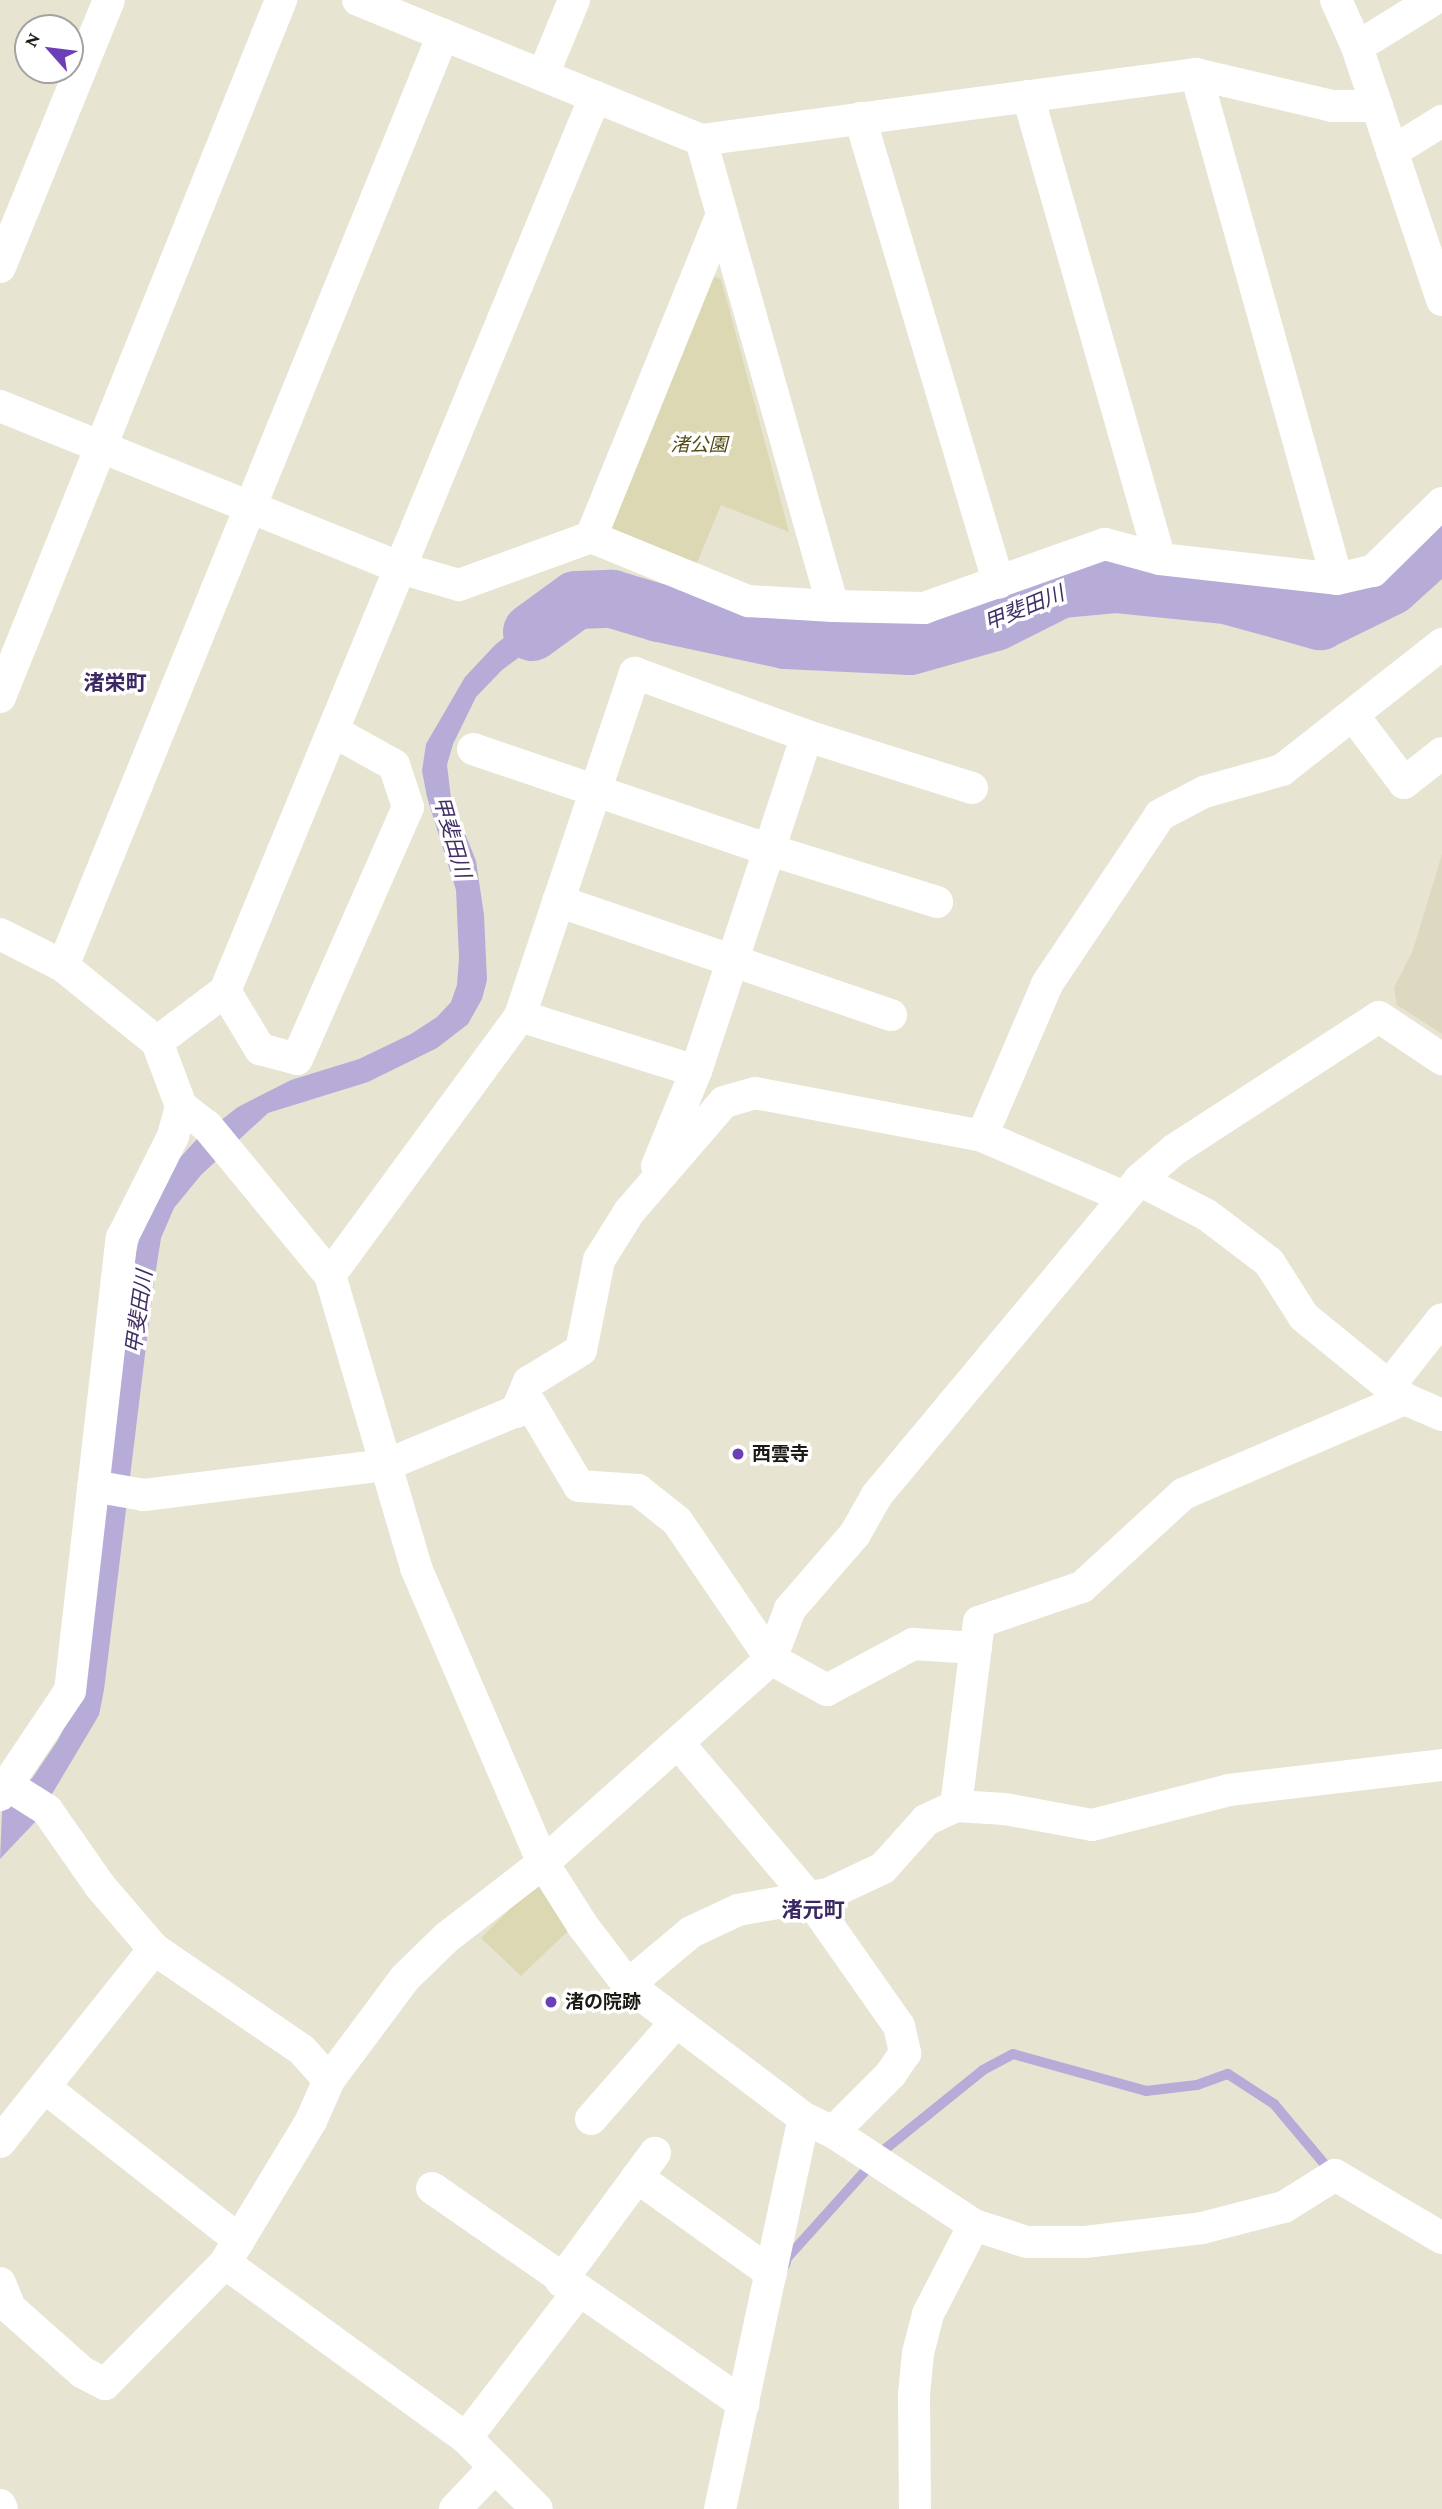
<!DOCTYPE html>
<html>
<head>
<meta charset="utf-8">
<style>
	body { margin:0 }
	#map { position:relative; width:1442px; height:2509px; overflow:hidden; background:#e7e4d2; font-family:"Crimson Pro","Noto Sans JP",serif }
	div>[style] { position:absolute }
	.built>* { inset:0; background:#dcd9c0 }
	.green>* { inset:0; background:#dcd8b4 }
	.water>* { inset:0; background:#b7acd8 }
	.stream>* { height:10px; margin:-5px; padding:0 5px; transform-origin:5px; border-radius:5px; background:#b7acd8 }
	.river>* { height:58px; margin:-29px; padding:0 29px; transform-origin:29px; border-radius:29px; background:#b7acd8 }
	.minor>* { height:32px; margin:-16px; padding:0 16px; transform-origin:16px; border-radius:16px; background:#fff }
	.dots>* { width:19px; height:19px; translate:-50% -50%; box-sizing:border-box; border:4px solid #fff; border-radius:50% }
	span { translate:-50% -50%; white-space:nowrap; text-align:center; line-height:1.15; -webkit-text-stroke:7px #fff; paint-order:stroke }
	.park-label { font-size:19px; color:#554d15; font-style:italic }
	.poi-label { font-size:19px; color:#1b1a14; font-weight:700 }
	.left { translate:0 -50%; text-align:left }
	.water-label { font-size:21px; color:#412f66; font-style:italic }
	.neighbourhood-label { font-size:21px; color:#3b2762; font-weight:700 }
	.north { position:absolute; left:14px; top:14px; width:70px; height:70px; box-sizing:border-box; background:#fff; border:2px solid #a4a3a1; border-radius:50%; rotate:298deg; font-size:19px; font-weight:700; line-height:28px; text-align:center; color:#1b1a14 }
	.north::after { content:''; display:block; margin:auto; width:24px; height:32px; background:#6c3fb7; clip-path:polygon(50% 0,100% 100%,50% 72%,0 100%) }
</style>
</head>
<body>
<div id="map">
	<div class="built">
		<div style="clip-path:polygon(1442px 854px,1442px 1034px,1397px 1005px,1394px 988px,1413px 950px)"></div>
	</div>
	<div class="green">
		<div style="clip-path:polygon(702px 272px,721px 279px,789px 532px,721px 505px,694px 570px,598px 531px)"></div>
		<div style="clip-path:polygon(542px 1877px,570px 1929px,521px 1976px,481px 1938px)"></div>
	</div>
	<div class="water">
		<div style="clip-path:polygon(596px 588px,618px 589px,578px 614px,502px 670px,476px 697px,453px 744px,447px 765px,451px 798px,476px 861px,484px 915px,487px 980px,482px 999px,468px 1024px,437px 1048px,368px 1082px,268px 1113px,201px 1175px,174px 1208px,161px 1238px,153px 1289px,104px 1690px,99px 1715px,36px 1821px,0 1859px,2px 1812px,33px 1777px,58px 1740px,71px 1713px,136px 1253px,144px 1218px,173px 1165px,198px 1138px,238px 1107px,291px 1080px,359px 1059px,411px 1034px,437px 1017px,451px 1002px,457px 985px,459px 958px,456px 890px,427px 797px,422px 771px,426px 744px,465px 677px,495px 645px,542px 607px,572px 590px)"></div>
	</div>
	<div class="stream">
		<div style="left:785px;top:2265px;width:7px;rotate:-74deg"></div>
		<div style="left:787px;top:2258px;width:145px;rotate:-48.1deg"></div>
		<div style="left:884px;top:2150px;width:127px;rotate:-38.9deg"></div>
		<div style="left:983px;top:2070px;width:34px;rotate:-28deg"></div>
		<div style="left:1013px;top:2054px;width:138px;rotate:15.5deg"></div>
		<div style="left:1146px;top:2091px;width:51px;rotate:-6.7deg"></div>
		<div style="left:1197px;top:2085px;width:33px;rotate:-20deg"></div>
		<div style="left:1228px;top:2074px;width:55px;rotate:33.1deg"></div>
		<div style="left:1274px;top:2104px;width:81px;rotate:50deg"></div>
	</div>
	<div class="river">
		<div style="left:532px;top:632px;width:54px;rotate:-36deg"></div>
		<div style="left:576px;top:600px;width:36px;rotate:-2deg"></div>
		<div style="left:612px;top:599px;width:49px;rotate:16.6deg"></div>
		<div style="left:659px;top:613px;width:130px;rotate:12deg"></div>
		<div style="left:786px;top:640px;width:124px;rotate:2.8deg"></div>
		<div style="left:910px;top:646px;width:88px;rotate:-15.8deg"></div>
		<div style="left:995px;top:622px;width:74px;rotate:-26.6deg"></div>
		<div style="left:1061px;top:589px;width:54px;rotate:-5.3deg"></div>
		<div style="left:1115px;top:584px;width:112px;rotate:5.7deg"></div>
		<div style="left:1226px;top:595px;width:98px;rotate:15.5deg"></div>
		<div style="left:1320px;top:621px;width:79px;rotate:-26.2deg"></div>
		<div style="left:1391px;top:586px;width:69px;rotate:-42deg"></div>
	</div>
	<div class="minor">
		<div style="left:358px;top:0;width:370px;rotate:22.2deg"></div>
		<div style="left:701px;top:140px;width:499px;rotate:-7.6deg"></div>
		<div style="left:1196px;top:74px;width:140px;rotate:13.2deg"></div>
		<div style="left:1332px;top:106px;width:45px"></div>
		<div style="left:1336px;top:0;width:51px;rotate:65.9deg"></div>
		<div style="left:1357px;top:47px;width:267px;rotate:71.4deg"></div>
		<div style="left:1357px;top:47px;width:89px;rotate:-31.7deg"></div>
		<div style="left:1196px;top:74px;width:524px;rotate:74.4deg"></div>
		<div style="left:543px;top:75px;width:81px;rotate:-67.5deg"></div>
		<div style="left:1028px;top:96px;width:481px;rotate:74.1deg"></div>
		<div style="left:860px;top:118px;width:485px;rotate:73.4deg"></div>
		<div style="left:701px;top:140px;width:484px;rotate:74.2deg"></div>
		<div style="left:1392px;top:152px;width:59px;rotate:-31.8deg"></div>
		<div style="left:0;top:267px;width:288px;rotate:-67.8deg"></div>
		<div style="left:0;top:406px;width:432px;rotate:22deg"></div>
		<div style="left:400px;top:568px;width:61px;rotate:16.1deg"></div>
		<div style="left:459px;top:585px;width:140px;rotate:-20deg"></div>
		<div style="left:591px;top:537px;width:170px;rotate:22.2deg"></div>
		<div style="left:748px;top:601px;width:85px;rotate:3.4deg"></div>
		<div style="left:833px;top:606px;width:91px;rotate:1.3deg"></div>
		<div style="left:924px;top:608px;width:192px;rotate:-19.5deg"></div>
		<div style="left:1105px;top:544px;width:57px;rotate:15.3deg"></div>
		<div style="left:1160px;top:559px;width:178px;rotate:6.4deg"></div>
		<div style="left:1337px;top:579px;width:37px;rotate:-13deg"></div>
		<div style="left:1373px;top:571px;width:97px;rotate:-44.6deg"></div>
		<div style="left:591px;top:537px;width:348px;rotate:-67.9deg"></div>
		<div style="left:0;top:697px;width:752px;rotate:-68.04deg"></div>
		<div style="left:1353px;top:715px;width:85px;rotate:53.1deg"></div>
		<div style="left:1404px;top:783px;width:48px;rotate:-38.3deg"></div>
		<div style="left:473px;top:749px;width:314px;rotate:18.8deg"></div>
		<div style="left:770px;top:850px;width:175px;rotate:17.3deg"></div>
		<div style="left:558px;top:901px;width:352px;rotate:18.9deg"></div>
		<div style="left:0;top:934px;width:71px;rotate:26.9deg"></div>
		<div style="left:63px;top:966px;width:121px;rotate:39deg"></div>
		<div style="left:157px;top:1042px;width:68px;rotate:69.4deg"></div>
		<div style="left:181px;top:1106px;width:33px;rotate:38deg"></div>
		<div style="left:207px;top:1126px;width:193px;rotate:50.5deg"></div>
		<div style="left:330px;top:1275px;width:305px;rotate:73.6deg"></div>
		<div style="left:416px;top:1568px;width:321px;rotate:66.7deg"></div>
		<div style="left:543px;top:1863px;width:75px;rotate:57.6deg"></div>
		<div style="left:583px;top:1926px;width:74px;rotate:52.7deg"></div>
		<div style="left:628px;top:1985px;width:221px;rotate:37.1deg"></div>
		<div style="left:804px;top:2118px;width:32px;rotate:26deg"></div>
		<div style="left:833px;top:2132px;width:169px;rotate:33.4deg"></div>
		<div style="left:974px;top:2225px;width:56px;rotate:17.8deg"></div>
		<div style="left:1027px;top:2242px;width:58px"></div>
		<div style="left:1085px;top:2242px;width:118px;rotate:-6.8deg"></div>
		<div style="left:1202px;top:2228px;width:85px;rotate:-14.4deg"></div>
		<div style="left:1284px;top:2207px;width:60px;rotate:-32.1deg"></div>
		<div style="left:1335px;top:2175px;width:124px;rotate:30.5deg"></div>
		<div style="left:63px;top:966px;width:1006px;rotate:-67.8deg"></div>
		<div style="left:225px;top:991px;width:68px;rotate:58.9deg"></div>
		<div style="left:260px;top:1049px;width:38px;rotate:15deg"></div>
		<div style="left:297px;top:1059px;width:275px;rotate:-66.2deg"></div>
		<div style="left:408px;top:807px;width:44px;rotate:-108.4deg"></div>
		<div style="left:394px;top:765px;width:70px;rotate:-150.9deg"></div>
		<div style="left:520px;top:1016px;width:184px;rotate:17.4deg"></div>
		<div style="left:157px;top:1042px;width:85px;rotate:-36.9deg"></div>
		<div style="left:225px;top:991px;width:968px;rotate:-67.52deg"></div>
		<div style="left:982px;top:1136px;width:165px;rotate:-66.8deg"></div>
		<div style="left:1047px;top:984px;width:203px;rotate:-56.2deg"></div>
		<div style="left:1160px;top:815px;width:50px;rotate:-27.6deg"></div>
		<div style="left:1204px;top:792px;width:81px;rotate:-15.8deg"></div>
		<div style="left:1282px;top:770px;width:204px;rotate:-38.2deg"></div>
		<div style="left:657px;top:1166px;width:103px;rotate:-67.7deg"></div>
		<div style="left:696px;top:1071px;width:353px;rotate:-71.7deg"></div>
		<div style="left:1139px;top:1180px;width:76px;rotate:27.2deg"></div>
		<div style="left:1207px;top:1215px;width:78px;rotate:37.2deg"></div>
		<div style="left:1269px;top:1262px;width:65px;rotate:57.5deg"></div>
		<div style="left:1304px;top:1317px;width:130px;rotate:39.1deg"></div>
		<div style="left:1405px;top:1399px;width:40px;rotate:23.4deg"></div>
		<div style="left:330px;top:1275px;width:321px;rotate:-53.7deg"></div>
		<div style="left:520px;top:1016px;width:362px;rotate:-71.5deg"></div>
		<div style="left:635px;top:673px;width:183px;rotate:20.1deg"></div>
		<div style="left:807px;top:736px;width:173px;rotate:17.5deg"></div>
		<div style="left:1389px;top:1386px;width:85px;rotate:-51.7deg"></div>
		<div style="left:516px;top:1412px;width:33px;rotate:-67deg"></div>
		<div style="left:529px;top:1382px;width:61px;rotate:-31.6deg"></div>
		<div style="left:581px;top:1350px;width:92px;rotate:-78.7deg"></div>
		<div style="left:599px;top:1260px;width:57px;rotate:-58deg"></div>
		<div style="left:629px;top:1212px;width:145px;rotate:-49.2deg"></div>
		<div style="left:724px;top:1102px;width:32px;rotate:-16deg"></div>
		<div style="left:755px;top:1093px;width:231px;rotate:10.7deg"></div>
		<div style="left:982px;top:1136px;width:152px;rotate:23.2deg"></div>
		<div style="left:93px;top:1486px;width:52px;rotate:10deg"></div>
		<div style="left:144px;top:1495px;width:244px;rotate:-7.1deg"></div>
		<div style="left:386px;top:1465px;width:157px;rotate:-22.5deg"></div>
		<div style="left:531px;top:1405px;width:94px;rotate:59.3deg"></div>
		<div style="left:579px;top:1486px;width:59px;rotate:3.9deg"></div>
		<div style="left:638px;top:1490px;width:50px;rotate:38.5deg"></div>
		<div style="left:677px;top:1521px;width:167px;rotate:55.7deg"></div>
		<div style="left:771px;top:1659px;width:64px;rotate:29deg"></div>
		<div style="left:827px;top:1690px;width:98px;rotate:-28.1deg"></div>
		<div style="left:913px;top:1644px;width:63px;rotate:3.6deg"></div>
		<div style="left:679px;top:1744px;width:202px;rotate:49.8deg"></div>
		<div style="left:809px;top:1898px;width:156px;rotate:54.9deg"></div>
		<div style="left:899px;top:2026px;width:28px;rotate:77deg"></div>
		<div style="left:905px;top:2053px;width:25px;rotate:124deg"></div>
		<div style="left:891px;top:2074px;width:82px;rotate:135deg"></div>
		<div style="left:9px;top:1786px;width:45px;rotate:32.3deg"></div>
		<div style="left:47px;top:1810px;width:93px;rotate:55.1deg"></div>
		<div style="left:100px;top:1886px;width:83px;rotate:49.4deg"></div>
		<div style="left:154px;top:1949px;width:179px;rotate:34.3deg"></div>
		<div style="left:302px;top:2050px;width:40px;rotate:48deg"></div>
		<div style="left:0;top:1795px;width:125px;rotate:-56.1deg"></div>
		<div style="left:70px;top:1691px;width:456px;rotate:-83.5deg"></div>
		<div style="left:122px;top:1238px;width:114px;rotate:-63.4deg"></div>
		<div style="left:173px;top:1136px;width:31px;rotate:-75deg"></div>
		<div style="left:956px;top:1806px;width:185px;rotate:-82.9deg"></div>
		<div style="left:979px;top:1622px;width:109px;rotate:-18.8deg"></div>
		<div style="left:1082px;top:1587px;width:137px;rotate:-42.6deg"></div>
		<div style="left:1183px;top:1494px;width:241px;rotate:-23.2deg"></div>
		<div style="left:628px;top:1985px;width:82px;rotate:-40.1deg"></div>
		<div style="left:691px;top:1932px;width:52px;rotate:-25.1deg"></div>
		<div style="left:738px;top:1910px;width:91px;rotate:-10.1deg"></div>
		<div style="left:828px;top:1894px;width:61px;rotate:-25.3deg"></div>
		<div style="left:883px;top:1868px;width:64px;rotate:-48.1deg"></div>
		<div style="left:926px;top:1820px;width:33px;rotate:-25deg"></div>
		<div style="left:956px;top:1806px;width:49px;rotate:3.5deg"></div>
		<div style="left:1005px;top:1809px;width:88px;rotate:10.4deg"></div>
		<div style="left:1092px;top:1825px;width:141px;rotate:-14.3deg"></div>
		<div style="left:1229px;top:1790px;width:214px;rotate:-6.7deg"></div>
		<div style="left:44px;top:2087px;width:248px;rotate:38.1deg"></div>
		<div style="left:591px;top:2119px;width:129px;rotate:-48.8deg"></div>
		<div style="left:0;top:2142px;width:247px;rotate:-51.4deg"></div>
		<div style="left:637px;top:2177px;width:165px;rotate:35.6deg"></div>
		<div style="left:432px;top:2188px;width:379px;rotate:34.7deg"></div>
		<div style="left:225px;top:2263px;width:298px;rotate:36deg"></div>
		<div style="left:466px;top:2438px;width:100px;rotate:45deg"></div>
		<div style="left:561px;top:2281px;width:159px;rotate:-53.7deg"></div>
		<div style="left:0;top:2283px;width:27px;rotate:68deg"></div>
		<div style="left:10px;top:2308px;width:96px;rotate:41.6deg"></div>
		<div style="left:82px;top:2372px;width:26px;rotate:28deg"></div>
		<div style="left:105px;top:2384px;width:170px;rotate:-45.2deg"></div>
		<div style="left:225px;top:2263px;width:166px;rotate:-58.8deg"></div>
		<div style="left:311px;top:2121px;width:45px;rotate:-66.3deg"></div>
		<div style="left:329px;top:2080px;width:127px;rotate:-53.3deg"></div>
		<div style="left:405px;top:1978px;width:57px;rotate:-44.3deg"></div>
		<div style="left:446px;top:1938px;width:123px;rotate:-37.7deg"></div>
		<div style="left:543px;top:1863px;width:306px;rotate:-41.8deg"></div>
		<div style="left:771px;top:1659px;width:53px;rotate:-69.2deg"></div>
		<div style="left:790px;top:1609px;width:99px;rotate:-49.1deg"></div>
		<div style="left:855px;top:1534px;width:45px;rotate:-60.6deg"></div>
		<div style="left:877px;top:1495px;width:410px;rotate:-50.2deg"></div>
		<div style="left:1139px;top:1180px;width:46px;rotate:-40.6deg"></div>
		<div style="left:1174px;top:1150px;width:244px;rotate:-33deg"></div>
		<div style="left:1379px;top:1017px;width:76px;rotate:33.7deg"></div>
		<div style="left:466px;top:2438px;width:184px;rotate:-52.5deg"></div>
		<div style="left:0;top:2505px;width:4px;rotate:63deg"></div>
		<div style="left:455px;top:2509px;width:58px;rotate:-46.4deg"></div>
		<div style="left:720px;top:2509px;width:400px;rotate:-77.9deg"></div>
		<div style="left:915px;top:2509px;width:114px;rotate:-90.5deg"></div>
		<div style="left:914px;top:2395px;width:42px;rotate:-84.6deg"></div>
		<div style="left:918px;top:2353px;width:40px;rotate:-75.6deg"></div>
		<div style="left:928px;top:2314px;width:100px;rotate:-62.7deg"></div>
	</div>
	<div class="dots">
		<div style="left:738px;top:1454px;background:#6c3fb7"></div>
		<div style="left:551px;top:2002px;background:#6c3fb7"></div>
	</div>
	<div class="park-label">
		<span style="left:699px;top:445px">渚公園</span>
	</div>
	<div class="poi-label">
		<span class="left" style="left:752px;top:1454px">西雲寺</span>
		<span class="left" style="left:565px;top:2002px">渚の院跡</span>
	</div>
	<div class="water-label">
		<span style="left:1024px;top:608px;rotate:-22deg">甲斐田川</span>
		<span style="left:452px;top:837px;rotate:74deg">甲斐田川</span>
		<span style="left:139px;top:1312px;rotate:-82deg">甲斐田川</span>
	</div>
	<div class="neighbourhood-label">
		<span style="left:115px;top:683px">渚栄町</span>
		<span style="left:813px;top:1910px">渚元町</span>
	</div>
	<div class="north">N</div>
</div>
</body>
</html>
